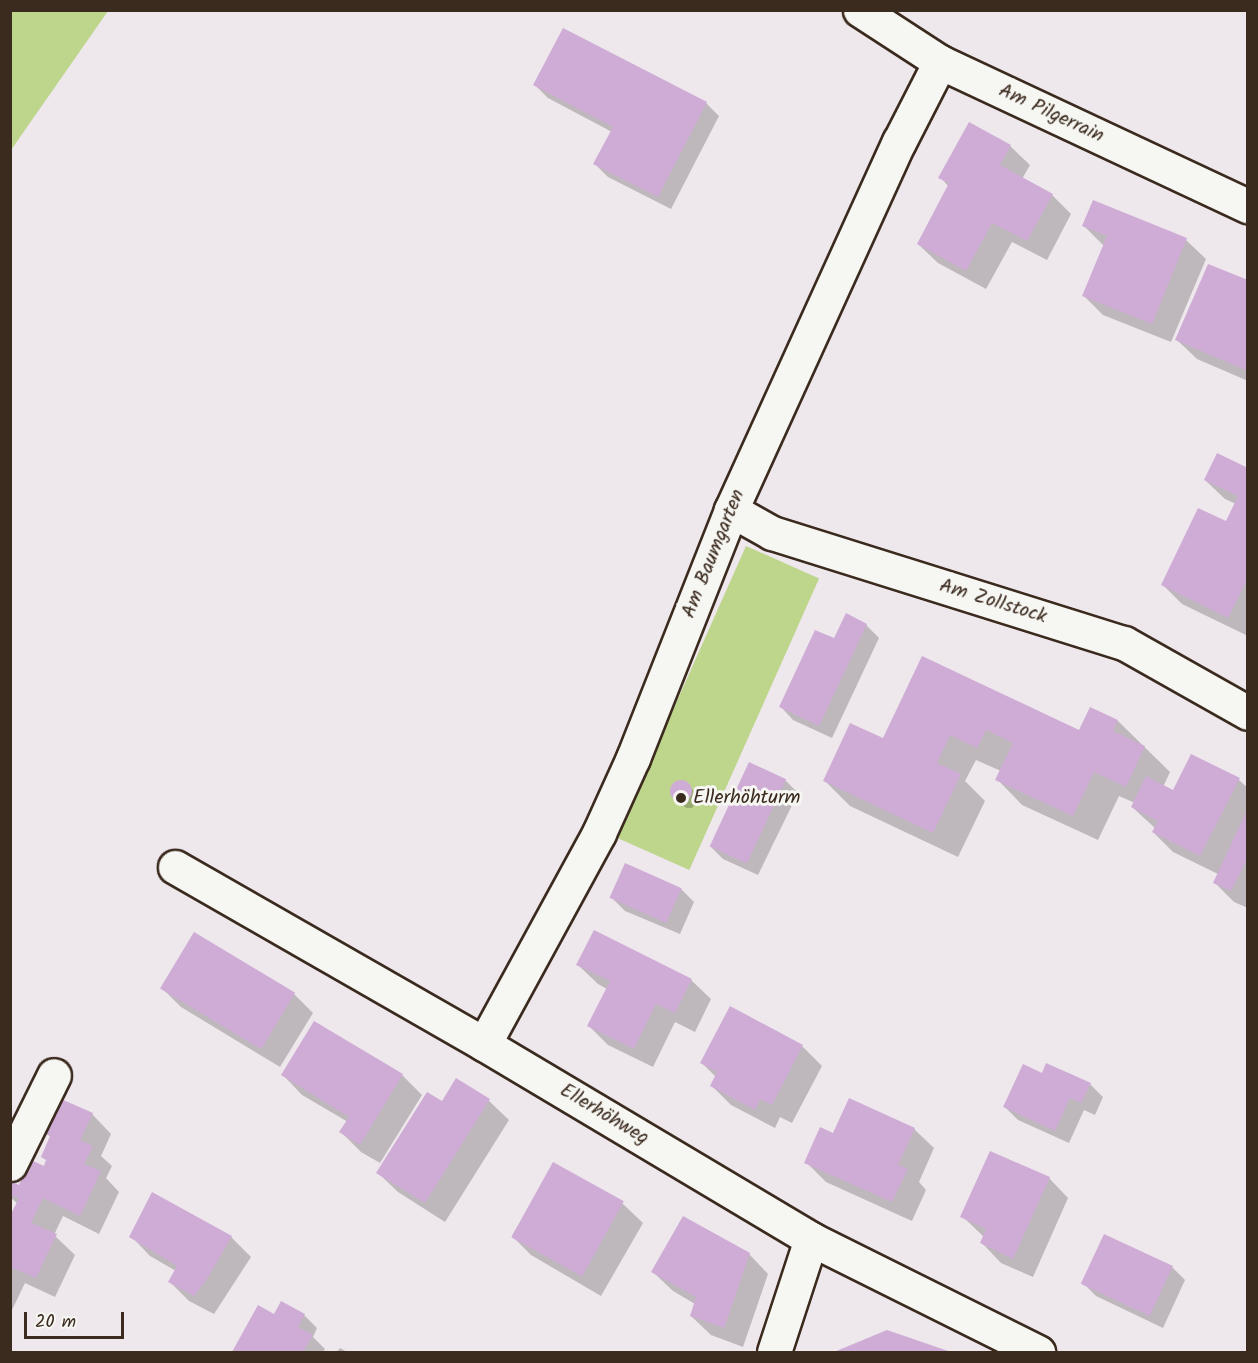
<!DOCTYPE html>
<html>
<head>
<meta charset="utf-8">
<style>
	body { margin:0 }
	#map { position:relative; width:1258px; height:1363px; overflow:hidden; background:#eee7ec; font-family:Kalam,sans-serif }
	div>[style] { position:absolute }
	.green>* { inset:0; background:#bed58c; transform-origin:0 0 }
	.shadow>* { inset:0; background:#0003 }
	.building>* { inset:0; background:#ceacd6; transform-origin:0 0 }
	.round { border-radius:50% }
	.roads { filter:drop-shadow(2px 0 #3b2a1e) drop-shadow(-2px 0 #3b2a1e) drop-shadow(0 2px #3b2a1e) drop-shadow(0 -2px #3b2a1e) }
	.minor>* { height:33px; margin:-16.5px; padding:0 16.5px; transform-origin:16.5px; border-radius:16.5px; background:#f6f6f2 }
	.dots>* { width:16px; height:16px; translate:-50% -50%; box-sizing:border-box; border:3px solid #f6f6f2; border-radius:50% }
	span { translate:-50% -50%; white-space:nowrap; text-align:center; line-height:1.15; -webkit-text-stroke:6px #f6f6f2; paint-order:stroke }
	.street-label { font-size:20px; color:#3b2a1e }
	.poi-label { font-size:20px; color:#3b2a1e }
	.left { translate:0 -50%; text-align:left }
	.frame { position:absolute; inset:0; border:12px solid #3b2a1e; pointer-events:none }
	.scale { position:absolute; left:24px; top:1312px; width:100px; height:27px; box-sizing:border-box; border:3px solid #3b2a1e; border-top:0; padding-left:8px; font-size:18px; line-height:21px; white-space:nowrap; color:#3b2a1e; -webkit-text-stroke:4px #f6f6f2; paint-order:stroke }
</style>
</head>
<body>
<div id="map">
	<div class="green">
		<div style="clip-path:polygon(11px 10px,108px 11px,11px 150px,10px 11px)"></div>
		<div style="left:746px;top:546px;width:80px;height:319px;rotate:24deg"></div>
	</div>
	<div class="shadow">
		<div style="clip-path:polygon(564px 30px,706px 103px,719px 116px,671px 209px,608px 177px,595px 164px,612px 132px,548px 98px,535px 85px)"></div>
		<div style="clip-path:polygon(1010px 146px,1030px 165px,1022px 179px,1052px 195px,1071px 214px,1047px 260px,1012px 242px,986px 289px,938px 263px,918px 244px,949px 187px,940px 177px)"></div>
		<div style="clip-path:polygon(1084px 226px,1186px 240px,1206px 259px,1171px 342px,1103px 315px,1084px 296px,1104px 246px)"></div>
		<div style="clip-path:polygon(1248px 282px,1248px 381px,1197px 359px,1177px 340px)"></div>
		<div style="clip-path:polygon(1248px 470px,1248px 636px,1182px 604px,1163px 585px,1227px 523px,1236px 504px,1225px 499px,1205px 480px)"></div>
		<div style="clip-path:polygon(866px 625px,879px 638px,832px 738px,793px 720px,781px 707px,835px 640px)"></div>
		<div style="clip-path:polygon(923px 658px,1080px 732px,1118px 721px,1170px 772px,1163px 787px,1174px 792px,1239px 780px,1248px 788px,1248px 908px,1234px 902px,1214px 882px,1218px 874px,1173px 852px,1153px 832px,1155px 828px,1132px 807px,1135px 803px,1119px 796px,1098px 840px,1022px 805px,997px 779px,1001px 771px,976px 760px,965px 781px,985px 801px,958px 857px,850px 806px,825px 781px,884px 740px)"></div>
		<div style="clip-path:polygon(785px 780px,798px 793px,758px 875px,723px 859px,710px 846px)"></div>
		<div style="clip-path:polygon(677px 783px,686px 783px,697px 794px,698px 800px,692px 808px,686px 808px,672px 794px)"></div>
		<div style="clip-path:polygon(681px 889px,694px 902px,680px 934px,625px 911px,612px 898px)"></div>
		<div style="clip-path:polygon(578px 965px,691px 980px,711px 999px,695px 1032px,675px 1022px,653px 1067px,608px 1045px,589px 1026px,607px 989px,598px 984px)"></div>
		<div style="clip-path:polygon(162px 988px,294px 994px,313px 1013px,280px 1067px,181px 1007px)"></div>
		<div style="clip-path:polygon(731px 1008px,803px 1047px,822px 1066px,792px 1123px,780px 1117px,775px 1128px,731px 1105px,712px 1086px,716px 1077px,702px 1063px)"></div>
		<div style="clip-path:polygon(315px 1023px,402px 1075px,422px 1095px,380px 1163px,361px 1152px,341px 1132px,348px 1122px,302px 1095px,283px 1075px)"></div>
		<div style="clip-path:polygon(1043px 1074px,1090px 1084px,1103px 1097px,1095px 1115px,1084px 1110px,1069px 1143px,1018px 1120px,1005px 1107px)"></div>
		<div style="clip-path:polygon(457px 1080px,489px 1101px,509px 1120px,445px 1222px,398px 1192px,378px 1173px,442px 1103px)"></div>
		<div style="clip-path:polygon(92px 1114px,111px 1134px,101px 1156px,112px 1166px,106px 1178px,119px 1192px,99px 1234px,63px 1216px,54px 1235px,75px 1255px,55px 1297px,25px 1283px,11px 1312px,10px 1220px,18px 1204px,10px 1197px,10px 1182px,20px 1187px,45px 1168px,51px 1138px,47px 1133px)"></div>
		<div style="clip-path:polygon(914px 1129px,934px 1148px,919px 1182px,926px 1190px,912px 1221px,826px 1182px,806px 1162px,834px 1135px)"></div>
		<div style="clip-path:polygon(554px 1164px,623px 1204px,643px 1223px,601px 1296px,531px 1255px,512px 1236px)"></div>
		<div style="clip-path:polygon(1049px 1178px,1068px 1198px,1033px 1277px,1001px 1263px,982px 1243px,984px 1237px,962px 1216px)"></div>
		<div style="clip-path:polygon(131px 1236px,231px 1237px,251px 1257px,214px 1314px,189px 1301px,170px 1282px,176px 1271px,150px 1256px)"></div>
		<div style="clip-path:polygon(1105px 1236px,1172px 1267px,1185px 1280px,1163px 1328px,1096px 1296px,1083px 1283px)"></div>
		<div style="clip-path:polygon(749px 1254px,768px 1274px,743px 1347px,711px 1335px,691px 1316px,695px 1304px,673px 1291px,653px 1272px)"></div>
		<div style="clip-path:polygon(259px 1307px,275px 1316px,304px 1315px,317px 1328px,313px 1337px,325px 1349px,323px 1352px,234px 1352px)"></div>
		<div style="clip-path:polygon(887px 1331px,947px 1352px,838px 1352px)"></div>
		<div style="clip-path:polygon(340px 1348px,347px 1352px,337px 1352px)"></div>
	</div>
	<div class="building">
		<div style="clip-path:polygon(563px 28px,707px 102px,658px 197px,593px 164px,613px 127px,533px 85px)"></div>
		<div style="clip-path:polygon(969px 122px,1011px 145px,1000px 165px,1053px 194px,1027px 241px,992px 223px,966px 271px,917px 244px,949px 183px,938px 178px)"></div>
		<div style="clip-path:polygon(1093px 200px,1187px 238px,1152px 324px,1082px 296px,1107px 236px,1082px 226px)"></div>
		<div style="clip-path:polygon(1208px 264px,1248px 280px,1246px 370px,1175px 340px)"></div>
		<div style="clip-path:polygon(1217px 453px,1248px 468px,1248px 578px,1228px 618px,1161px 585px,1198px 508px,1226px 521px,1238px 496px,1204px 480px)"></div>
		<div style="clip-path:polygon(846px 613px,867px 624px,819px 726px,779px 707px,815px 630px,834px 638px)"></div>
		<div style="clip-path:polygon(922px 656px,1079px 730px,1090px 707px,1118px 720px,1113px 731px,1145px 746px,1126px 787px,1094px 772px,1073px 816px,995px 780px,1013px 743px,986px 730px,977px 748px,950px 735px,937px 763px,961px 774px,933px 833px,823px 781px,850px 723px,883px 738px)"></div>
		<div style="clip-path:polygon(1191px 754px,1240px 778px,1200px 856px,1152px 832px,1158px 821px,1131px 807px,1146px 776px,1173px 790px)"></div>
		<div style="left:749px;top:762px;width:41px;height:93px;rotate:25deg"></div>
		<div class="round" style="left:670px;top:780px;width:22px;height:22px"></div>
		<div style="clip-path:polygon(1246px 812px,1248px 857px,1231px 891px,1213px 883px)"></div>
		<div style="left:625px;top:863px;width:62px;height:38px;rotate:24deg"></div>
		<div style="clip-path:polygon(594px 930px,692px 979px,675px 1013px,656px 1004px,634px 1049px,587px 1026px,610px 981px,576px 965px)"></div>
		<div style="left:194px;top:932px;width:118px;height:66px;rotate:31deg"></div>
		<div style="clip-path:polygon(730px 1006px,803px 1045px,772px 1105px,760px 1099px,755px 1110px,710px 1086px,717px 1072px,700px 1063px)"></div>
		<div style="clip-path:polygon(314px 1021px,403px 1074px,360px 1145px,339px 1132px,349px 1117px,281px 1075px)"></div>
		<div style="clip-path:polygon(1046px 1063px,1091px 1083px,1081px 1103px,1070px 1098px,1055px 1131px,1003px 1107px,1023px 1064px,1042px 1073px)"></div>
		<div style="clip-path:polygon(456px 1078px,490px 1099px,425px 1203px,376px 1173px,427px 1092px,442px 1101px)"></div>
		<div style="clip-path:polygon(849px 1098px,915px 1128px,898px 1165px,908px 1169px,892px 1202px,804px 1163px,820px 1127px,833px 1133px)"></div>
		<div style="clip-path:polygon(61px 1099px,93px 1113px,80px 1140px,93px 1146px,84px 1164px,101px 1171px,80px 1216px,43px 1198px,31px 1223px,57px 1234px,36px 1278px,10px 1267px,10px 1216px,19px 1198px,10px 1195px,10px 1181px,19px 1185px,31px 1160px,44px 1166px,46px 1160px,41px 1157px,50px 1136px,45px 1134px)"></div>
		<div style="clip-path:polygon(990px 1151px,1050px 1177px,1013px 1259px,980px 1243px,986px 1229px,960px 1217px)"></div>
		<div style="left:553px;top:1162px;width:81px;height:86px;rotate:29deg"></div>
		<div style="clip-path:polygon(152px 1192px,232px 1236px,207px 1279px,194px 1296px,168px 1282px,177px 1266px,129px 1237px)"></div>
		<div style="clip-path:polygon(683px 1216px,750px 1253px,724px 1328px,690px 1316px,696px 1297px,651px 1272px)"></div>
		<div style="left:1104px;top:1234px;width:76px;height:55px;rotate:25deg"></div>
		<div style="clip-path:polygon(281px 1301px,305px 1314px,298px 1327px,313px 1335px,303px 1352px,232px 1352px,258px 1305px,274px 1314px)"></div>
		<div style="clip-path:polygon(887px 1330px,951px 1352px,834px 1352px)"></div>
	</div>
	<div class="roads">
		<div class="minor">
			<div style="left:860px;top:10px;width:95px;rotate:33deg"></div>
			<div style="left:940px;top:62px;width:340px;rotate:25.1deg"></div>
			<div style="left:731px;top:510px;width:47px;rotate:29.3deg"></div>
			<div style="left:772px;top:533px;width:369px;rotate:17.4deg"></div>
			<div style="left:1124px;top:643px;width:142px;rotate:29.4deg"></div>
			<div style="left:175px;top:867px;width:356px;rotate:29.8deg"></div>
			<div style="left:484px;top:1044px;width:381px;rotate:30.8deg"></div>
			<div style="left:811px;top:1239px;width:254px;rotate:26.5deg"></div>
			<div style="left:484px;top:1044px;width:240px;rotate:-61.4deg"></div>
			<div style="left:599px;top:833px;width:82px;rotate:-65.6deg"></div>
			<div style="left:633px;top:758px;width:267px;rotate:-68.4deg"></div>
			<div style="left:731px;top:510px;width:405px;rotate:-65.5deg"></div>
			<div style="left:899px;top:142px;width:90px;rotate:-62.9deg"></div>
			<div style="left:10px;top:1164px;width:99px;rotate:-63.7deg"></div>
			<div style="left:774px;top:1352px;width:119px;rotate:-71.9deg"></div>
		</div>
	</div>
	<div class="dots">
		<div style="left:681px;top:798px;background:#3b2a1e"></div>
	</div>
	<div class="street-label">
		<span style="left:1051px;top:114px;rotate:25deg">Am Pilgerrain</span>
		<span style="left:714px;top:554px;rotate:-68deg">Am Baumgarten</span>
		<span style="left:993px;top:602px;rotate:17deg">Am Zollstock</span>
		<span style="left:604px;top:1115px;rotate:31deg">Ellerhöhweg</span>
	</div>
	<div class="poi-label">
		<span class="left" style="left:693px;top:798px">Ellerhöhturm</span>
	</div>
	<div class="frame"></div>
	<div class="scale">20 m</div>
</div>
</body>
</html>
